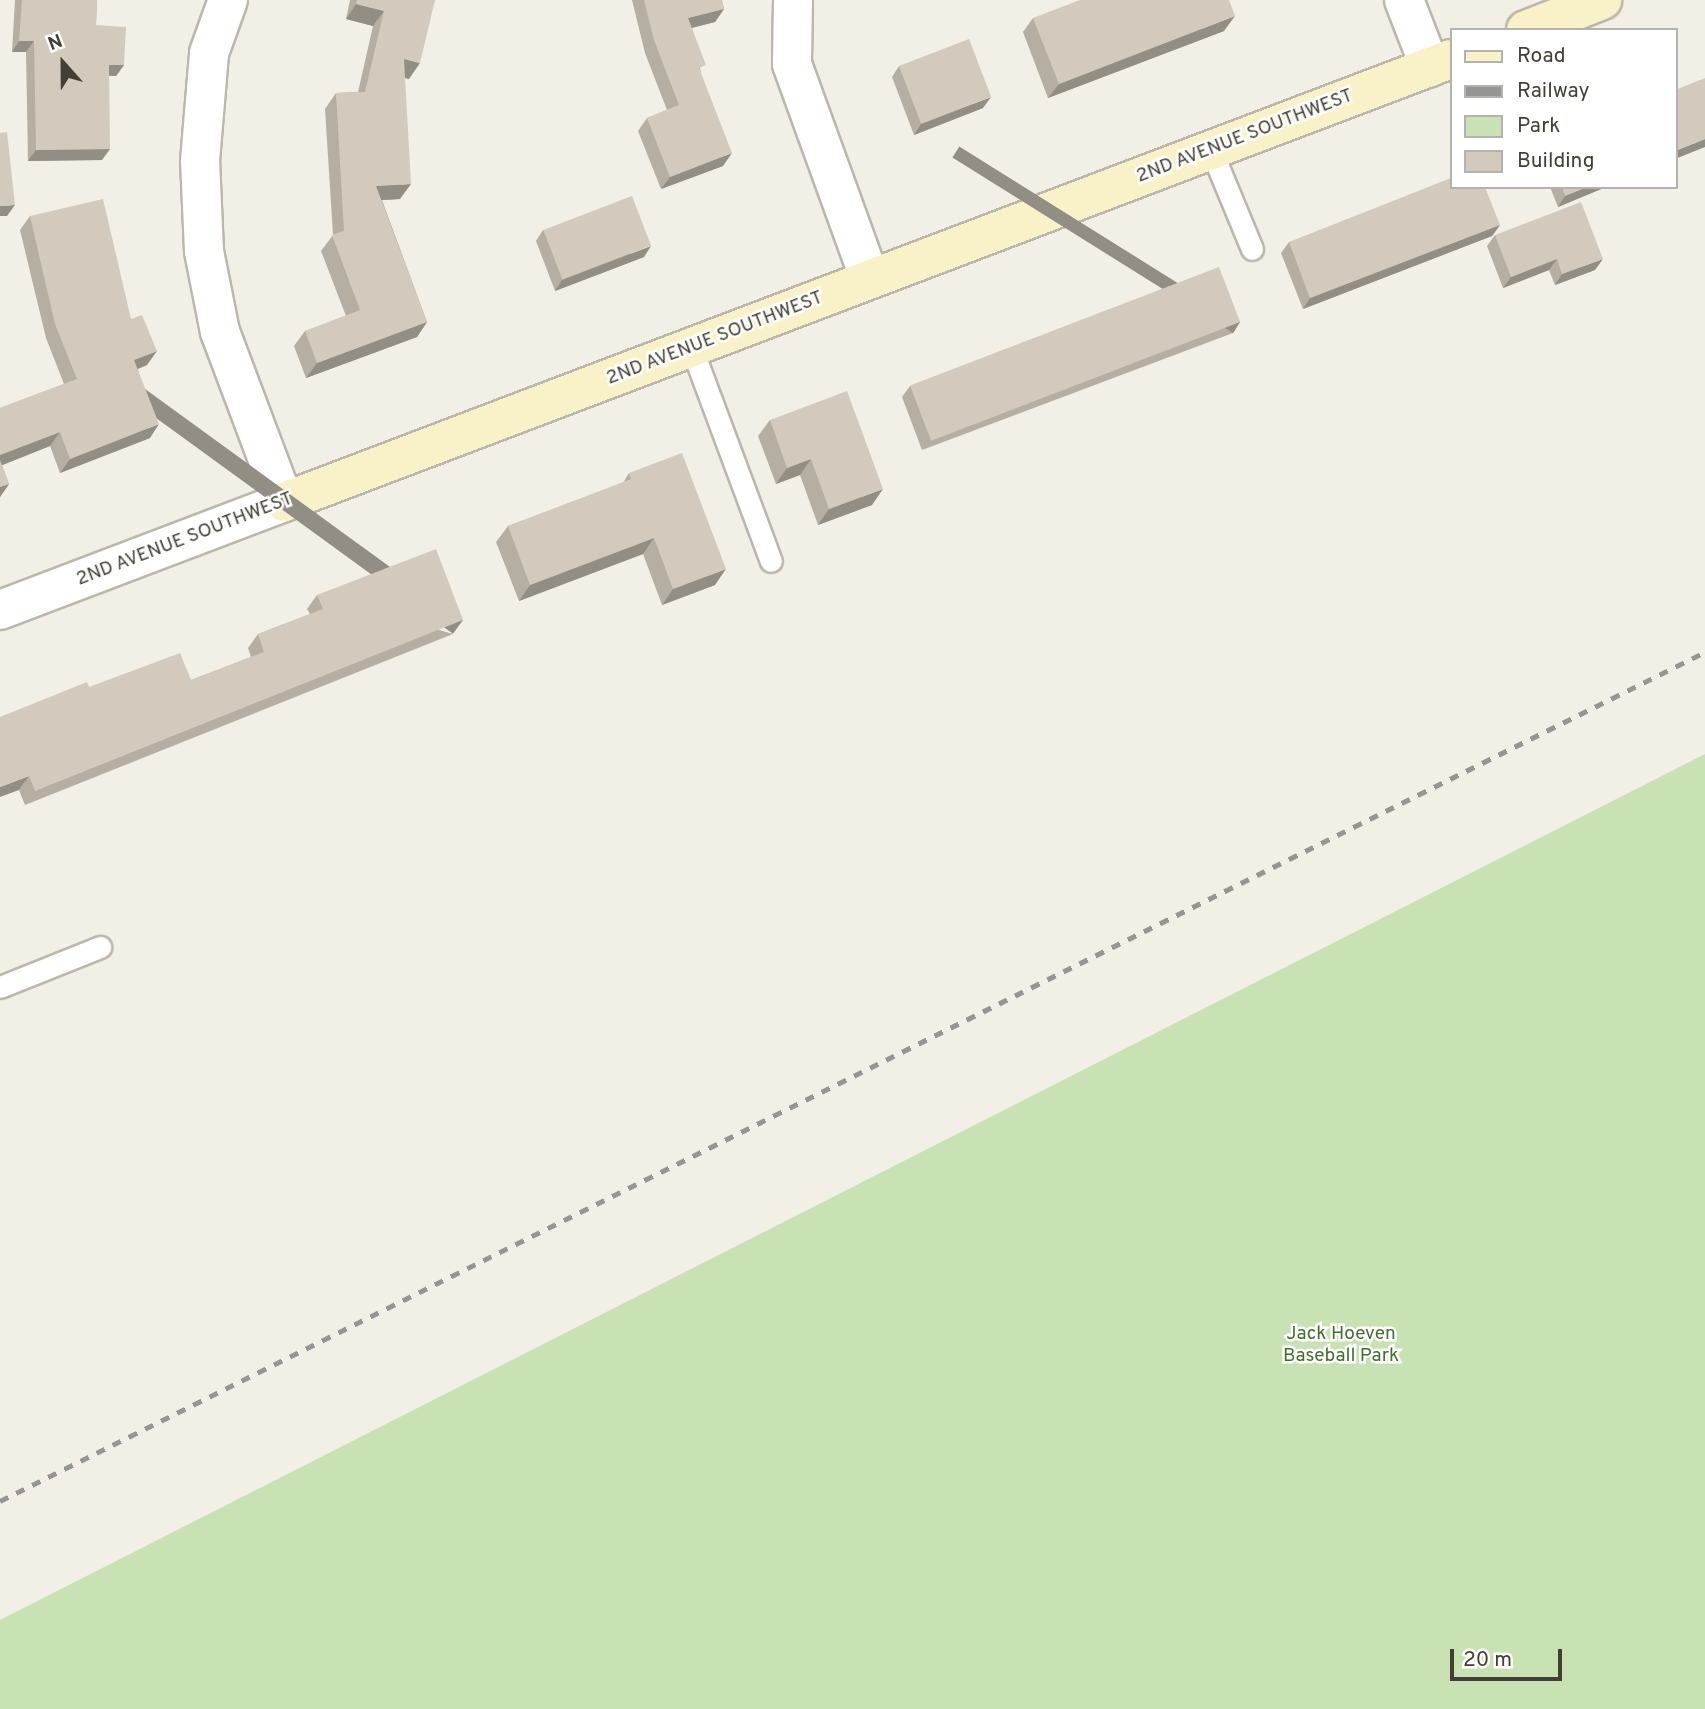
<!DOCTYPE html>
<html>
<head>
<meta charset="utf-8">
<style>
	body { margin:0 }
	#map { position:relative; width:1705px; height:1709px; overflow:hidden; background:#f1efe6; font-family:Overpass,sans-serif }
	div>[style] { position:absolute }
	.green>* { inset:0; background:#c8e2b3 }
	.roads { filter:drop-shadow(2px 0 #bcb7aa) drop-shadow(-2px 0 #bcb7aa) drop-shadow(0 2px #bcb7aa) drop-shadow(0 -2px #bcb7aa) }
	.lane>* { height:21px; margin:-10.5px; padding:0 10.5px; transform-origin:10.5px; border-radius:10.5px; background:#fff }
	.street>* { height:38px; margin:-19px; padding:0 19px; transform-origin:19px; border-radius:19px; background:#fff }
	.secondary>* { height:38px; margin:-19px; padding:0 19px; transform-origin:19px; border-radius:19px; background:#f9f2c8 }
	.rail>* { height:5px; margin-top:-2.5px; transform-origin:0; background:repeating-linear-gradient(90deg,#959595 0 9px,transparent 0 18px) }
	.wall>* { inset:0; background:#b5afa3 }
	.shaded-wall>* { inset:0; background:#938e84; transform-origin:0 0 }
	.building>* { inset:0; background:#d2cbbd; transform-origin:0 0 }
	span { translate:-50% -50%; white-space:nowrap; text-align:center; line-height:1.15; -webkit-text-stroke:5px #fff; paint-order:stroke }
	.street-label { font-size:19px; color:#433f36 }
	.park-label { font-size:19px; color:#426f2f }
	.legend { position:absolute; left:1450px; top:28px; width:228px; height:161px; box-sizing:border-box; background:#fff; border:2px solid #b4b2af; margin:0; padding:9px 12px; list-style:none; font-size:21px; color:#433f36 }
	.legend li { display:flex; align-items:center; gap:14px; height:35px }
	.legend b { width:35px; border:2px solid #b4b2af }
	.north { position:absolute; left:28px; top:28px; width:70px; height:70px; -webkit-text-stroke:5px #fff; paint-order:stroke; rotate:339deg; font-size:19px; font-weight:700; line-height:28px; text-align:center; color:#433f36 }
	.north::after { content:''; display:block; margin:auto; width:24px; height:32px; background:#433f36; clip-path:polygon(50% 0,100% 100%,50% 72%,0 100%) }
	.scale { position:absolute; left:1450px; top:1649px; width:112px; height:32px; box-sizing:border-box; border:4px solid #433f36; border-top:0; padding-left:9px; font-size:21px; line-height:24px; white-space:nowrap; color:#433f36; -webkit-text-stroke:5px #fff; paint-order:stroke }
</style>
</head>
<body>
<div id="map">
	<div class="green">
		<div style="clip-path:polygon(1705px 754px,1705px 1709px,0 1709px,0 1620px)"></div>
	</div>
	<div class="roads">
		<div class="lane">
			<div style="left:1211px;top:150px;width:107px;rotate:67.5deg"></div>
			<div style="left:692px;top:349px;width:226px;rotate:69.6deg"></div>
			<div style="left:0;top:987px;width:108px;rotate:-21.8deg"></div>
		</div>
		<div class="street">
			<div style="left:793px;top:0;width:64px;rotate:90.9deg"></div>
			<div style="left:792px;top:64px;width:229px;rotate:70.1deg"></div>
			<div style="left:1404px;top:0;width:72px;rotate:68.8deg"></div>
			<div style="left:0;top:610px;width:304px;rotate:-20.8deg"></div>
			<div style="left:284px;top:502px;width:182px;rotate:-110.6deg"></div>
			<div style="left:220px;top:332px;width:83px;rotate:-101.2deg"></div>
			<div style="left:204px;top:251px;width:90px;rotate:-92.5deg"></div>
			<div style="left:200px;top:161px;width:108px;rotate:-85.2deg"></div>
			<div style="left:209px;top:53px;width:56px;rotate:-70.3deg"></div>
		</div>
		<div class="secondary">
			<div style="left:1526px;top:30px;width:82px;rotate:-21.5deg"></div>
			<div style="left:284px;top:502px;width:1248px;rotate:-20.79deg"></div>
		</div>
	</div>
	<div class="rail">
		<div style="left:0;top:1501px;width:1905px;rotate:-26.47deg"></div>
	</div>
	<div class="wall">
		<div style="clip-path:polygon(15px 0,97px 0,96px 25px,124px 65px,116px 76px,109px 76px,102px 160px,28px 161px,26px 52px,12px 52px)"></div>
		<div style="clip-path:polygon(350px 0,435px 0,409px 79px,405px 78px,400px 199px,382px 200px,427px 322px,417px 337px,306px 378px,294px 346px,305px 331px,346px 316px,321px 251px,333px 235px,325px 109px,336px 93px,358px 92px,373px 26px,346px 19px)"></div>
		<div style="clip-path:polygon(632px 0,722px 0,724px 9px,715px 22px,692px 28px,701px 73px,723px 166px,661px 189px,638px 131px,647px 118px,667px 110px,645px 53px)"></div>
		<div style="clip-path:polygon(1033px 18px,1224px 31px,1048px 98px,1023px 32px)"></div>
		<div style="clip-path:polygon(899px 66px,983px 108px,914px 135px,892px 77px)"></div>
		<div style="clip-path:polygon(1550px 187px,1606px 187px,1558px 207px)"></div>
		<div style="clip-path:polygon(30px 216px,131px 319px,147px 365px,138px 369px,150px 438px,60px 473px,50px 446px,2px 465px,9px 484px,0 497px,0 408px,64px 384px,46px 338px,20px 230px)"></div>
		<div style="clip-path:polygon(1500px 225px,1492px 236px,1303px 309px,1281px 253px,1289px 242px)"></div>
		<div style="clip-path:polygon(543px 230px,644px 257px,555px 291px,536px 241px)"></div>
		<div style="clip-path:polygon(1495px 235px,1595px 270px,1555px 285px,1549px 270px,1503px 288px,1487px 246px)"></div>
		<div style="clip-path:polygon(1240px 322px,1233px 333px,922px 450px,902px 397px,910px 386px)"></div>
		<div style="clip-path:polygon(770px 420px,872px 505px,818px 525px,800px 475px,776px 484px,758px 436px)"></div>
		<div style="clip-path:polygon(629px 473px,715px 585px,662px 605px,643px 554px,519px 601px,496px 542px,508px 526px,623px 483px)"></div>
		<div style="clip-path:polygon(317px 595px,453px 634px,25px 805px,19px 790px,89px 687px,191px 680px,251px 657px,248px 648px,258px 634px,310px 614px,307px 609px)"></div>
	</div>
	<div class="shaded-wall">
		<div style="clip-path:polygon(356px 4px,384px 11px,373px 26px,346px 19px)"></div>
		<div style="clip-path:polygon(724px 9px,715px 22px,679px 31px,688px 18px)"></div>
		<div style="clip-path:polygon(1235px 16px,1224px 31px,1048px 98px,1059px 84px)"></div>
		<div style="clip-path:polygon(19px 41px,34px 41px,26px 52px,12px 52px)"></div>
		<div style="clip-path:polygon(404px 59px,420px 63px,409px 79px,393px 75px)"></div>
		<div style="clip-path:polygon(109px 65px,124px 65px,116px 76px,101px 75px)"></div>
		<div style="clip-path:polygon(991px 97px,983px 108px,914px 135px,921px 124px)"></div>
		<div style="clip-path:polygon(1705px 139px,1705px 147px,1675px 159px,1675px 151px)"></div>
		<div style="clip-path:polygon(110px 149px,102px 160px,28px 161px,36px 150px)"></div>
		<div style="clip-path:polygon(732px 153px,723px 166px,661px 189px,670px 177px)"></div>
		<div style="clip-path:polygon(411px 184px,400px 199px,366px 201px,376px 186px)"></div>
		<div style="clip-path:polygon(1587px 187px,1606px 187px,1558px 207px,1565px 196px)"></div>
		<div style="clip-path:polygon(15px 205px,7px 216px,0 216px,0 206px)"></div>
		<div style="clip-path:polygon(1500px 225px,1492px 236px,1303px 309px,1310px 298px)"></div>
		<div style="clip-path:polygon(651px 246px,644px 257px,555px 291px,562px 280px)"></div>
		<div style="clip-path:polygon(1557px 259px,1549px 270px,1503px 288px,1511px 277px)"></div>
		<div style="clip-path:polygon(1603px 259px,1595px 270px,1555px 285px,1562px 274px)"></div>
		<div style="clip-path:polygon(427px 322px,417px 337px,306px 378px,317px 363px)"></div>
		<div style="left:1240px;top:322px;width:13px;height:331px;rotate:122deg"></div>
		<div style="clip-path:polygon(157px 351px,147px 365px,125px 374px,134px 360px)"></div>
		<div style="clip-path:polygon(159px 424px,150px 438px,60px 473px,70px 459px)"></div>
		<div style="clip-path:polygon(60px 432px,50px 446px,0 466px,0 455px)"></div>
		<div style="clip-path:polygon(811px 459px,800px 475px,776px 484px,787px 468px)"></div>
		<div style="clip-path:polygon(9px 484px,0 497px,0 487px)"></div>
		<div style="clip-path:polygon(883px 489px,872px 505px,818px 525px,829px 509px)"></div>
		<div style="clip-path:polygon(654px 538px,643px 554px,519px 601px,530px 585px)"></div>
		<div style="clip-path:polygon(726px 569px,715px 585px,662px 605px,673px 589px)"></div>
		<div style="left:463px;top:620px;width:17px;height:461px;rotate:126deg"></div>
		<div style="clip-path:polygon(29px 776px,19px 790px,0 797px,0 787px)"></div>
	</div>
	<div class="building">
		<div style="clip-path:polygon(22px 0,97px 0,96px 25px,126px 27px,124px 65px,109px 65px,110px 149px,36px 150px,34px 41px,19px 41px)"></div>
		<div style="clip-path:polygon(357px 0,435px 0,420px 63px,404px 59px,411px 184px,376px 186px,427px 322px,317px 363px,305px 331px,360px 310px,332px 235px,344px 231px,336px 93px,365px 92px,384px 11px,356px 4px)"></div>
		<div style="clip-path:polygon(644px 0,722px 0,724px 9px,688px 18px,706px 65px,699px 68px,732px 153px,670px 177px,647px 118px,679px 105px,654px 40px)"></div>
		<div style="clip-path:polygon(1080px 0,1229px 0,1235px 16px,1059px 84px,1033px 18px)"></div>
		<div style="left:969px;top:39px;width:62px;height:75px;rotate:69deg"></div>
		<div style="clip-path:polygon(1705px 78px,1705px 139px,1675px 151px,1675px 90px)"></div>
		<div style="clip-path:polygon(7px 132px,15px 205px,0 206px,0 133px)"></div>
		<div style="clip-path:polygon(1451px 178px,1451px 187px,1485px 187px,1500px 225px,1310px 298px,1289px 242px)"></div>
		<div style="clip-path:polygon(1562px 187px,1587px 187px,1565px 196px)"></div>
		<div style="left:632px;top:196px;width:53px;height:95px;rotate:69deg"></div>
		<div style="clip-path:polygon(103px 199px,131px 319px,142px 315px,157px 351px,134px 360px,159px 424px,70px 459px,60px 432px,0 455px,0 408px,77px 379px,55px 324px,30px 216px)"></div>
		<div style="clip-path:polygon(1581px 202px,1603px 259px,1562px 274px,1557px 259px,1511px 277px,1495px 235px)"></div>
		<div style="left:1219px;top:267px;width:59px;height:331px;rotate:69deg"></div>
		<div style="clip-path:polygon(847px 391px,883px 489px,829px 509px,811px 459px,787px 468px,770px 420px)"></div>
		<div style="clip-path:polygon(682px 453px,726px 569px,673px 589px,654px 538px,530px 585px,508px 526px,631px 479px,629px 473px)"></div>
		<div style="clip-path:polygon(0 460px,9px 484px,0 487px)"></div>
		<div style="clip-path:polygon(436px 549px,463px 620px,35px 791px,29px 776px,0 787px,0 717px,87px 682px,89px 687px,180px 653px,191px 680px,264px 652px,258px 634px,323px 609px,317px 595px)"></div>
	</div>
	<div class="street-label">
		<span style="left:1245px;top:137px;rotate:-21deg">2ND AVENUE SOUTHWEST</span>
		<span style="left:715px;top:339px;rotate:-21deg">2ND AVENUE SOUTHWEST</span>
		<span style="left:185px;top:540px;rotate:-21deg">2ND AVENUE SOUTHWEST</span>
	</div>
	<div class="park-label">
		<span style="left:1341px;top:1346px">Jack Hoeven<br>Baseball Park</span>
	</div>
	<ul class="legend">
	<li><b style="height:9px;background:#f9f2c8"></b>Road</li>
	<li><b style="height:9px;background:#959595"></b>Railway</li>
	<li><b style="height:19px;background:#c8e2b3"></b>Park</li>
	<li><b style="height:19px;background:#d2cbbd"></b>Building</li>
	</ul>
	<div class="north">N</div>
	<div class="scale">20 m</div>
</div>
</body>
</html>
